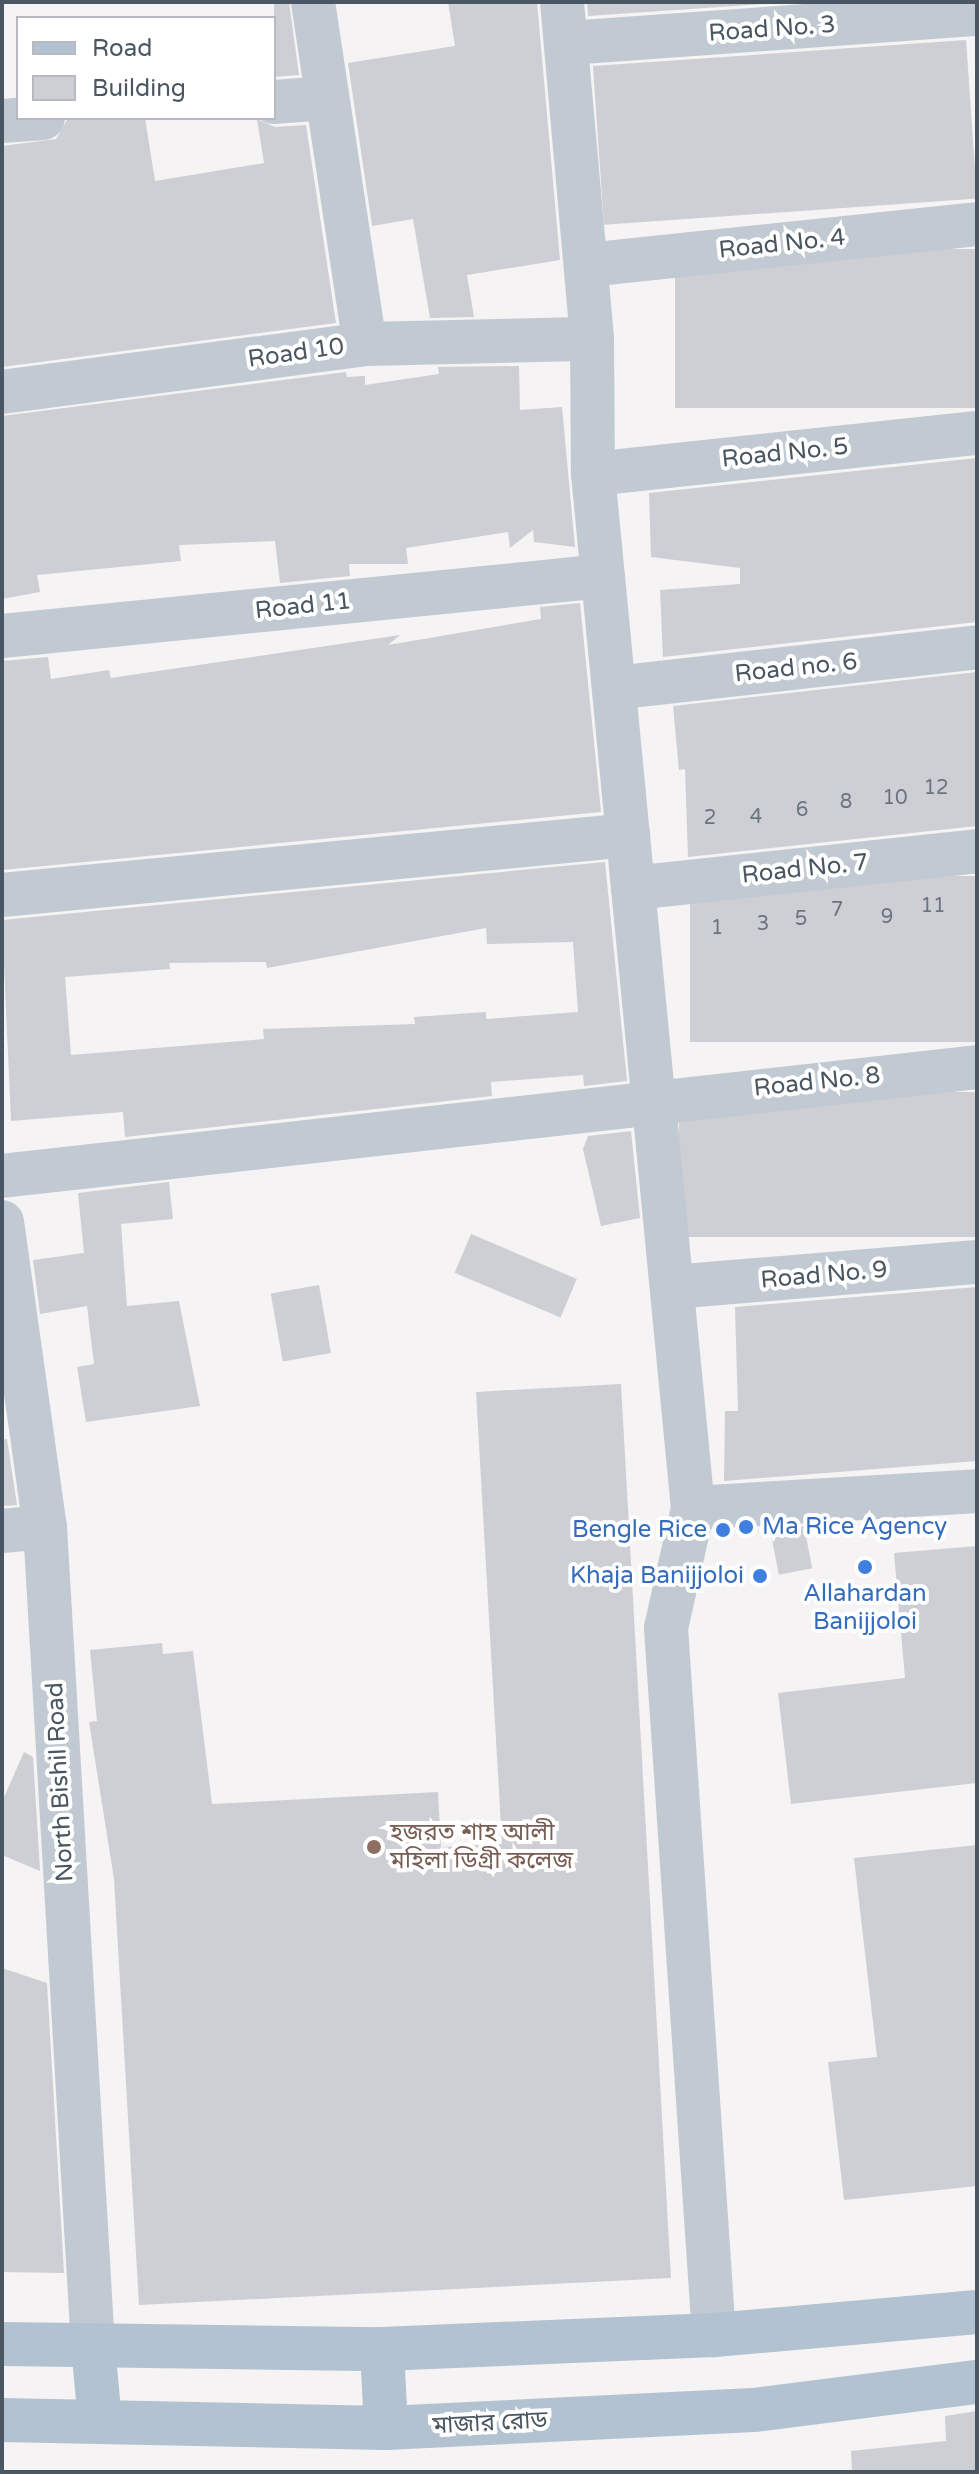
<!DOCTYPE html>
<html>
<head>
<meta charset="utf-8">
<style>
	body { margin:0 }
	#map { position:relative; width:979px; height:2474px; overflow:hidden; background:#f5f3f3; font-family:"Varela Round","Noto Sans Bengali",sans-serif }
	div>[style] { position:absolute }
	.building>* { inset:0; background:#cdcfd5; transform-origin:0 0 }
	.minor>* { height:44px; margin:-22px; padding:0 22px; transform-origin:22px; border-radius:22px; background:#c1cad2 }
	.major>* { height:44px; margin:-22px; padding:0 22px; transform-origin:22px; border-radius:22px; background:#b3c2d1 }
	.dots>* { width:22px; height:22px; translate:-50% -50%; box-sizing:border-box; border:4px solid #fff; border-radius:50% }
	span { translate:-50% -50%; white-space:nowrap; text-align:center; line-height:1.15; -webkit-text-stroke:8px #fff; paint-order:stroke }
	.number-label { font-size:20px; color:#6b747e }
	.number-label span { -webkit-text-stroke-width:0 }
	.street-label { font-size:24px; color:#4a5661 }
	.shop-label { font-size:24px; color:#366cbe }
	.left { translate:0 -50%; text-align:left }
	.right { translate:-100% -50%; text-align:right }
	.education-label { font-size:24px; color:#785e54 }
	.frame { position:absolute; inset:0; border:4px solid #4a5661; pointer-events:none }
	.legend { position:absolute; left:16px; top:16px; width:260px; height:104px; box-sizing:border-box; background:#fff; border:2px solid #b7bbc0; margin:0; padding:10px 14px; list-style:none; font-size:24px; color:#4a5661 }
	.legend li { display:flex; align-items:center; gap:16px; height:40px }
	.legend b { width:40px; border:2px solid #b7bbc0 }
</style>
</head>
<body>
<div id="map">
	<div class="building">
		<div style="clip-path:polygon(274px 2px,289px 2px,299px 75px,274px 77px)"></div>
		<div style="clip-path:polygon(448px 2px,537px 2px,560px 260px,467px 275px,474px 317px,430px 318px,413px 219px,372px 226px,348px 63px,455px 46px)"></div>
		<div style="clip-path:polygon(587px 2px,793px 2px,588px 16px)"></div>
		<div style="left:966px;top:40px;width:159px;height:374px;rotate:86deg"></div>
		<div style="clip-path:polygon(68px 118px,145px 118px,155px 181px,264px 163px,257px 119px,275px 127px,306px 125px,336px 323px,2px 367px,2px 146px,56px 139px)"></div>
		<div style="left:977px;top:249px;width:159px;height:302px;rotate:90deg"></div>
		<div style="clip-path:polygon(519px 366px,520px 410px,562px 407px,575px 547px,534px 542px,533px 530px,510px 548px,508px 532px,406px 548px,408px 564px,349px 564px,350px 576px,280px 583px,275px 541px,179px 545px,181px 561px,37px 575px,40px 592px,2px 599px,2px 416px,346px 372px,347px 377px,365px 376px,365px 385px,439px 374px,438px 367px)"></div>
		<div style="clip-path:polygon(977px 458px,977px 622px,663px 657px,660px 590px,740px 584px,740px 568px,651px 557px,649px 493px)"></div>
		<div style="clip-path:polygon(580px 603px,601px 812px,2px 870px,2px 661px,48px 657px,51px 679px,109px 670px,111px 678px,400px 635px,388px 645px,541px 619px,540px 607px)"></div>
		<div style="clip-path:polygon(977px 672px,977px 826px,688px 857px,685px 769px,679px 770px,673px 706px)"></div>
		<div style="clip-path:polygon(evenodd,605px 862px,627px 1081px,584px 1086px,583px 1075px,491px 1082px,492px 1096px,125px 1137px,123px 1112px,11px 1121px,2px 920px,605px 862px,486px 928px,487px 944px,573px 942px,578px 1012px,486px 1019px,486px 1012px,414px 1017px,415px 1024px,263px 1029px,264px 1039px,71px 1055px,65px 977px,170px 969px,169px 963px,266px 962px,267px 968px,486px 928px)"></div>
		<div style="left:977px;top:876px;width:166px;height:287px;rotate:90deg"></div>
		<div style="left:977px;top:1092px;width:145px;height:298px;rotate:90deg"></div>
		<div style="clip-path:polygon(631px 1131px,640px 1218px,601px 1226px,583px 1149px,588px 1136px)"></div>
		<div style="clip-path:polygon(169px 1182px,173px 1219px,121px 1224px,127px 1306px,179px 1301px,200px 1406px,86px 1422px,77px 1367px,94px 1364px,87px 1306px,40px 1314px,33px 1260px,84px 1253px,78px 1193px)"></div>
		<div style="left:471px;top:1234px;width:115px;height:42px;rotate:23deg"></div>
		<div style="left:319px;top:1285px;width:69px;height:49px;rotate:80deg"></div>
		<div style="clip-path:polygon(977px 1287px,977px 1461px,724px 1481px,725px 1411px,738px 1411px,735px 1307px)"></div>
		<div style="clip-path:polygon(621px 1384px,671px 2278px,139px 2305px,114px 1879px,89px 1722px,97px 1721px,90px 1650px,162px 1643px,163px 1654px,193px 1651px,212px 1804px,438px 1792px,441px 1847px,502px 1844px,476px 1392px)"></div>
		<div style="clip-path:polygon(7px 1439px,17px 1505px,2px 1506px,2px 1440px)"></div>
		<div style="left:804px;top:1526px;width:43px;height:34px;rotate:79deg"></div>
		<div style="clip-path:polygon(977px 1546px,977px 1783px,791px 1804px,778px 1693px,905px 1678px,894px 1553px)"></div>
		<div style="clip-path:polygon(24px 1752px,33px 1757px,40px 1871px,2px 1855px,2px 1802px)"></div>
		<div style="clip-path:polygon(977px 1845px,977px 2186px,844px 2200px,828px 2062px,877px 2057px,854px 1858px)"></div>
		<div style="clip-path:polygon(2px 1968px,47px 1983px,64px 2273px,2px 2272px)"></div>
		<div style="clip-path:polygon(977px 2411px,977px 2472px,852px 2472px,851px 2451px,946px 2441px,945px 2416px)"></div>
	</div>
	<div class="minor">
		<div style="left:313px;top:2px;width:346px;rotate:81.4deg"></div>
		<div style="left:562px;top:2px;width:338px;rotate:84.9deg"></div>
		<div style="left:592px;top:339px;width:135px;rotate:89.6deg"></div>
		<div style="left:593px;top:474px;width:1039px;rotate:84.48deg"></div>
		<div style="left:693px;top:1508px;width:123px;rotate:102.7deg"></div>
		<div style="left:666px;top:1628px;width:709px;rotate:86.12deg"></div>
		<div style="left:568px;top:43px;width:410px;rotate:-4.1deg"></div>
		<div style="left:274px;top:102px;width:53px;rotate:-4.3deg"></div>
		<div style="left:2px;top:121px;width:41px;rotate:-4.2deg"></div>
		<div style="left:587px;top:265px;width:392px;rotate:-6deg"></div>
		<div style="left:2px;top:392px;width:366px;rotate:-7.5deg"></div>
		<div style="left:365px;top:344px;width:227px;rotate:-1.3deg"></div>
		<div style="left:593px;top:474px;width:386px;rotate:-6.1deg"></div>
		<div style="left:2px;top:636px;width:604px;rotate:-5.7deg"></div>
		<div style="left:614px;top:688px;width:365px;rotate:-6.4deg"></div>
		<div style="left:633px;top:888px;width:346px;rotate:-6.1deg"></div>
		<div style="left:2px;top:895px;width:629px;rotate:-5.47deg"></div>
		<div style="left:2px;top:1176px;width:981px;rotate:-6.38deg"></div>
		<div style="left:2px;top:1222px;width:308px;rotate:82deg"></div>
		<div style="left:45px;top:1527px;width:820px;rotate:86.65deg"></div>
		<div style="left:672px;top:1287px;width:306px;rotate:-4.7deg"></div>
		<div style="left:693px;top:1508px;width:285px;rotate:-3.4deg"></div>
		<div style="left:2px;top:1531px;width:43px;rotate:-5.3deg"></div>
	</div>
	<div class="major">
		<div style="left:2px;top:2344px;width:380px;rotate:0.8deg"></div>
		<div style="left:382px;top:2349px;width:332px;rotate:-2.4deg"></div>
		<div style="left:714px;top:2335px;width:264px;rotate:-5deg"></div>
		<div style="left:93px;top:2346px;width:75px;rotate:84.7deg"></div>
		<div style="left:382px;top:2349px;width:79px;rotate:87.1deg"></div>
		<div style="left:2px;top:2420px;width:384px;rotate:1.2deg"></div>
		<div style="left:386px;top:2428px;width:368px;rotate:-2.8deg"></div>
		<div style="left:754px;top:2410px;width:225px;rotate:-7.2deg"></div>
	</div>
	<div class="dots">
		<div style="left:746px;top:1527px;background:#3f7fe0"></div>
		<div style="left:723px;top:1530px;background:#3f7fe0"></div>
		<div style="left:865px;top:1567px;background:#3f7fe0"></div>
		<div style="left:760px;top:1576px;background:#3f7fe0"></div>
		<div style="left:374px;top:1847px;background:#8d6e63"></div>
	</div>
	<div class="number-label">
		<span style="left:936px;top:788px">12</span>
		<span style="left:895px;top:798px">10</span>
		<span style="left:846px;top:802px">8</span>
		<span style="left:802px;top:810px">6</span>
		<span style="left:756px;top:817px">4</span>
		<span style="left:710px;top:818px">2</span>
		<span style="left:933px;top:906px">11</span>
		<span style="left:837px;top:910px">7</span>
		<span style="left:887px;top:917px">9</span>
		<span style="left:801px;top:919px">5</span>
		<span style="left:763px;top:924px">3</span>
		<span style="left:717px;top:928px">1</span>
	</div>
	<div class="street-label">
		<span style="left:772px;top:29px;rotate:-4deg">Road No. 3</span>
		<span style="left:782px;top:244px;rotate:-6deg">Road No. 4</span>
		<span style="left:296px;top:353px;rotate:-8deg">Road 10</span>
		<span style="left:785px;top:453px;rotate:-6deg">Road No. 5</span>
		<span style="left:303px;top:606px;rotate:-6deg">Road 11</span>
		<span style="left:796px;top:668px;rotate:-6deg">Road no. 6</span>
		<span style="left:805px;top:869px;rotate:-6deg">Road No. 7</span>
		<span style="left:817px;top:1082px;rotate:-6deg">Road No. 8</span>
		<span style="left:824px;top:1275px;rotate:-5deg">Road No. 9</span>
		<span style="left:60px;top:1782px;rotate:-93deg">North Bishil Road</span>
		<span style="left:490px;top:2423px;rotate:-3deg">মাজার রোড</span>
	</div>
	<div class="shop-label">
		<span class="left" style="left:762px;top:1527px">Ma Rice Agency</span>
		<span class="right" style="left:707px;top:1530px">Bengle Rice</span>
		<span class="right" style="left:744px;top:1576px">Khaja Banijjoloi</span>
		<span style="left:865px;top:1608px">Allahardan<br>Banijjoloi</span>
	</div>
	<div class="education-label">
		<span class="left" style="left:390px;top:1847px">হজরত শাহ আলী<br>মহিলা ডিগ্রী কলেজ</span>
	</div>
	<div class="frame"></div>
	<ul class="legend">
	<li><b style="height:10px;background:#b3c2d1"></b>Road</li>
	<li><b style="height:22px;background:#cdcfd5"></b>Building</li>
	</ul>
</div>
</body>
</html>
